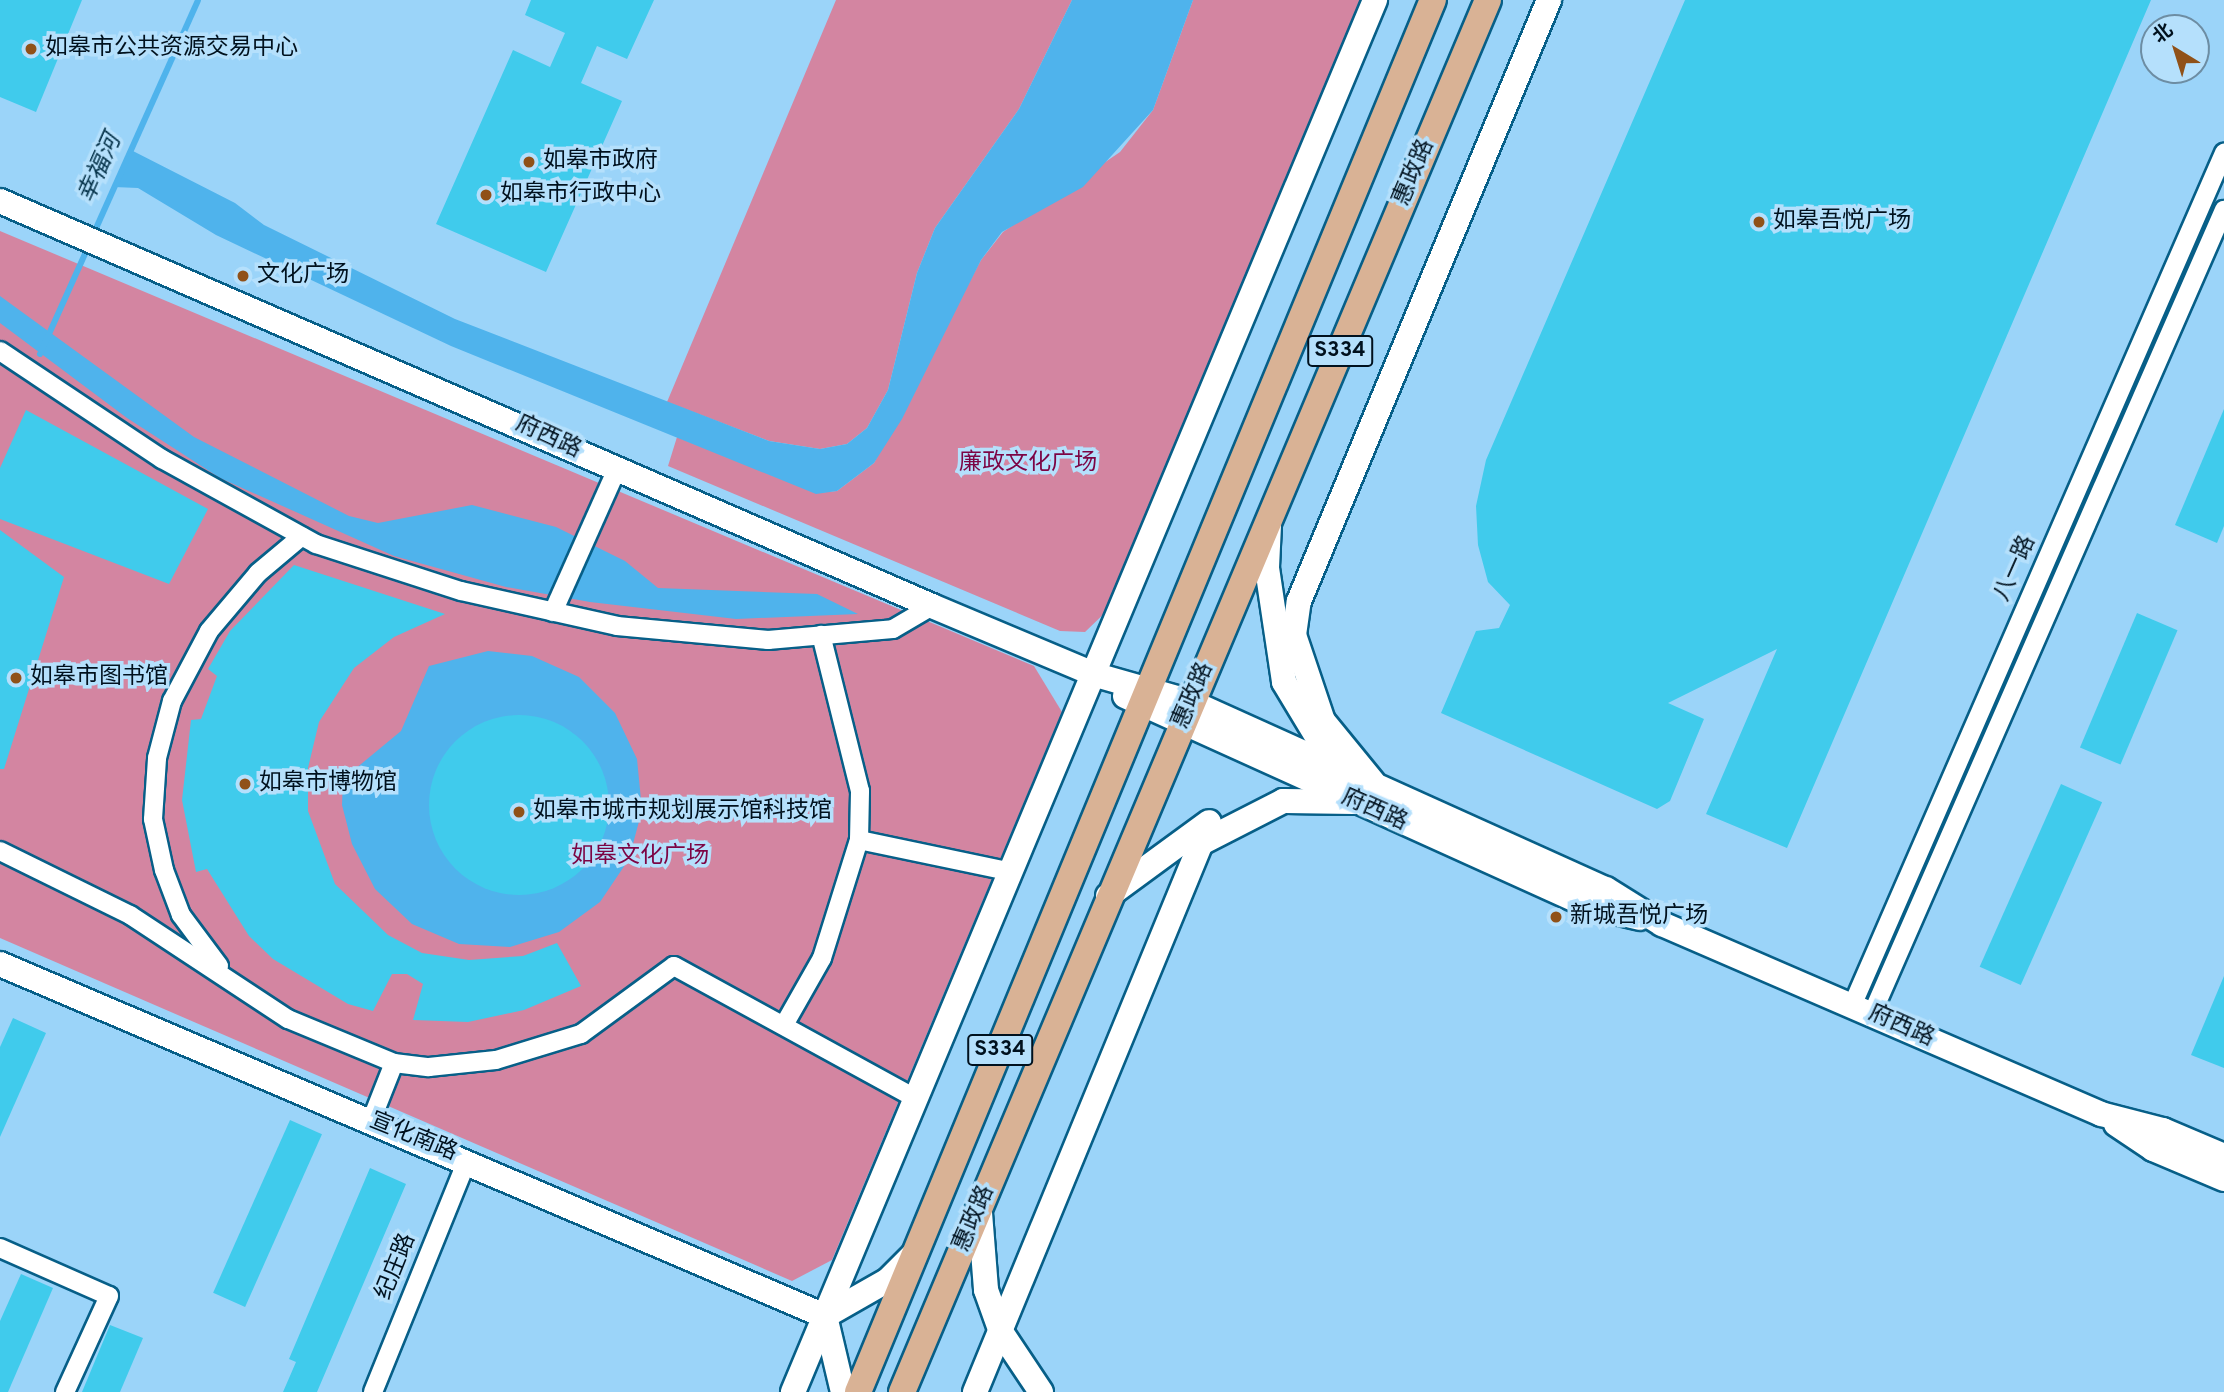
<!DOCTYPE html>
<html>
<head>
<meta charset="utf-8">
<style>
	body { margin:0 }
	#map { position:relative; width:2224px; height:1392px; overflow:hidden; background:#9bd4f9; font-family:Overpass,"Noto Sans SC",sans-serif }
	div>[style] { position:absolute }
	.green>* { inset:0; background:#d385a1 }
	.water>* { inset:0; background:#4fb3ec }
	.stream>* { height:6px; margin:-3px; padding:0 3px; transform-origin:3px; border-radius:3px; background:#4fb3ec }
	.building>* { inset:0; background:#40cbec; transform-origin:0 0 }
	.round { border-radius:50% }
	.roads { filter:drop-shadow(2px 0 #075f88) drop-shadow(-2px 0 #075f88) drop-shadow(0 2px #075f88) drop-shadow(0 -2px #075f88) }
	.street>* { height:18px; margin:-9px; padding:0 9px; transform-origin:9px; border-radius:9px; background:#fff }
	.secondary>* { height:24px; margin:-12px; padding:0 12px; transform-origin:12px; border-radius:12px; background:#fff }
	.primary>* { height:26px; margin:-13px; padding:0 13px; transform-origin:13px; border-radius:13px; background:#d9b295 }
	.dots>* { width:19px; height:19px; translate:-50% -50%; box-sizing:border-box; border:4px solid #b5e0fc; border-radius:50% }
	span { translate:-50% -50%; white-space:nowrap; text-align:center; line-height:1.15; -webkit-text-stroke:7px #b5e0fc; paint-order:stroke }
	.shield-label span { padding:2px 5px; background:#b5e0fc; border:2px solid; border-radius:5px; -webkit-text-stroke-width:0 }
	.shield-label { font-size:21px; color:#00111e; font-weight:700 }
	.poi-label { font-size:23px; color:#00111e }
	.left { translate:0 -50%; text-align:left }
	.street-label { font-size:23px; color:#00111e }
	.park-label { font-size:23px; color:#7c0444 }
	.water-label { font-size:24px; color:#043148; font-style:italic }
	.north { position:absolute; left:2140px; top:14px; width:70px; height:70px; box-sizing:border-box; background:#b5e0fc; border:2px solid #6d8da3; border-radius:50%; rotate:322deg; font-size:19px; font-weight:700; line-height:28px; text-align:center; color:#00111e }
	.north::after { content:''; display:block; margin:auto; width:24px; height:32px; background:#905118; clip-path:polygon(50% 0,100% 100%,50% 72%,0 100%) }
</style>
</head>
<body>
<div id="map">
	<div class="green">
		<div style="clip-path:polygon(836px 0,1072px 0,1019px 109px,935px 228px,917px 273px,888px 390px,867px 428px,847px 444px,820px 449px,769px 441px,667px 402px)"></div>
		<div style="clip-path:polygon(1193px 0,1366px 0,1113px 605px,1085px 632px,1060px 631px,668px 466px,677px 437px,816px 493px,837px 491px,874px 463px,981px 260px,1003px 232px,1120px 152px,1153px 110px)"></div>
		<div style="clip-path:polygon(0 231px,1034px 666px,1062px 712px,832px 1260px,792px 1281px,0 938px)"></div>
	</div>
	<div class="water">
		<div style="clip-path:polygon(1072px 0,1193px 0,1153px 110px,1083px 187px,1002px 232px,981px 260px,902px 419px,874px 463px,837px 491px,816px 494px,451px 346px,216px 235px,138px 188px,114px 187px,131px 150px,235px 203px,264px 225px,455px 319px,769px 441px,820px 449px,847px 444px,867px 428px,888px 390px,917px 273px,935px 228px,1019px 109px)"></div>
		<div style="clip-path:polygon(0 296px,194px 437px,349px 516px,378px 523px,472px 505px,556px 527px,625px 561px,658px 588px,817px 594px,858px 614px,736px 619px,590px 602px,506px 587px,394px 556px,220px 478px,127px 418px,0 323px)"></div>
		<div style="clip-path:polygon(488px 651px,532px 656px,579px 677px,615px 713px,637px 759px,642px 810px,629px 859px,600px 902px,559px 932px,510px 947px,459px 944px,412px 924px,375px 889px,352px 844px,342px 805px,343px 779px,401px 731px,429px 666px)"></div>
	</div>
	<div class="stream">
		<div style="left:93px;top:235px;width:257px;rotate:-65.9deg"></div>
		<div style="left:40px;top:354px;width:120px;rotate:-65.8deg"></div>
	</div>
	<div class="building">
		<div style="clip-path:polygon(0 0,82px 0,36px 112px,0 97px)"></div>
		<div style="clip-path:polygon(531px 0,654px 0,627px 59px,597px 46px,581px 83px,622px 101px,546px 272px,436px 224px,513px 50px,550px 67px,565px 33px,525px 15px)"></div>
		<div style="clip-path:polygon(1685px 0,2151px 0,1787px 848px,1706px 814px,1777px 649px,1668px 703px,1704px 719px,1670px 801px,1657px 809px,1441px 713px,1476px 631px,1499px 628px,1510px 605px,1488px 582px,1478px 545px,1476px 506px,1486px 460px)"></div>
		<div style="clip-path:polygon(2224px 409px,2224px 526px,2217px 543px,2175px 525px)"></div>
		<div style="clip-path:polygon(26px 410px,208px 509px,169px 584px,0 519px,0 468px)"></div>
		<div style="clip-path:polygon(0 530px,64px 577px,4px 769px,0 769px)"></div>
		<div style="clip-path:polygon(294px 565px,445px 614px,394px 637px,354px 668px,319px 722px,308px 768px,308px 811px,335px 884px,388px 935px,422px 953px,469px 960px,523px 956px,557px 943px,581px 986px,524px 1010px,468px 1022px,413px 1020px,423px 984px,407px 974px,392px 974px,373px 1011px,348px 1004px,273px 959px,249px 936px,207px 869px,196px 872px,182px 800px,191px 720px,201px 719px,217px 676px,208px 669px,230px 631px)"></div>
		<div style="left:2137px;top:613px;width:44px;height:146px;rotate:23deg"></div>
		<div class="round" style="left:429px;top:715px;width:180px;height:180px"></div>
		<div style="left:2061px;top:784px;width:45px;height:200px;rotate:24deg"></div>
		<div style="clip-path:polygon(2224px 976px,2224px 1068px,2191px 1055px)"></div>
		<div style="clip-path:polygon(13px 1018px,46px 1033px,0 1137px,0 1047px)"></div>
		<div style="left:290px;top:1120px;width:35px;height:189px;rotate:24deg"></div>
		<div style="clip-path:polygon(370px 1168px,406px 1184px,317px 1392px,283px 1392px,296px 1362px,289px 1359px)"></div>
		<div style="clip-path:polygon(21px 1274px,53px 1288px,8px 1392px,0 1392px,0 1321px)"></div>
		<div style="clip-path:polygon(110px 1325px,143px 1338px,120px 1392px,82px 1392px)"></div>
	</div>
	<div class="roads">
		<div class="street">
			<div style="left:0;top:351px;width:195px;rotate:33.7deg"></div>
			<div style="left:162px;top:459px;width:176px;rotate:28.9deg"></div>
			<div style="left:316px;top:544px;width:152px;rotate:18deg"></div>
			<div style="left:461px;top:591px;width:160px;rotate:12.6deg"></div>
			<div style="left:617px;top:626px;width:152px;rotate:5.3deg"></div>
			<div style="left:768px;top:640px;width:125px;rotate:-5deg"></div>
			<div style="left:893px;top:629px;width:45px;rotate:-30.5deg"></div>
			<div style="left:553px;top:612px;width:157px;rotate:-65.9deg"></div>
			<div style="left:859px;top:840px;width:156px;rotate:11.8deg"></div>
			<div style="left:0;top:851px;width:145px;rotate:26.2deg"></div>
			<div style="left:130px;top:915px;width:189px;rotate:33.4deg"></div>
			<div style="left:288px;top:1019px;width:115px;rotate:22.5deg"></div>
			<div style="left:394px;top:1063px;width:35px;rotate:7deg"></div>
			<div style="left:429px;top:1067px;width:67px;rotate:-6deg"></div>
			<div style="left:496px;top:1060px;width:89px;rotate:-17deg"></div>
			<div style="left:581px;top:1034px;width:115px;rotate:-36.2deg"></div>
			<div style="left:674px;top:966px;width:275px;rotate:28.7deg"></div>
			<div style="left:219px;top:966px;width:64px;rotate:-126.7deg"></div>
			<div style="left:181px;top:915px;width:48px;rotate:-110.7deg"></div>
			<div style="left:164px;top:870px;width:52px;rotate:-102.2deg"></div>
			<div style="left:153px;top:819px;width:61px;rotate:-86.2deg"></div>
			<div style="left:157px;top:758px;width:59px;rotate:-75.3deg"></div>
			<div style="left:172px;top:701px;width:79px;rotate:-62.1deg"></div>
			<div style="left:209px;top:631px;width:76px;rotate:-49.8deg"></div>
			<div style="left:258px;top:573px;width:57px;rotate:-40.1deg"></div>
			<div style="left:1852px;top:1006px;width:931px;rotate:-66.44deg"></div>
			<div style="left:1872px;top:1014px;width:878px;rotate:-66.36deg"></div>
			<div style="left:784px;top:1025px;width:77px;rotate:-60.4deg"></div>
			<div style="left:822px;top:958px;width:124px;rotate:-72.6deg"></div>
			<div style="left:859px;top:840px;width:49px;rotate:-88.8deg"></div>
			<div style="left:860px;top:791px;width:161px;rotate:-104deg"></div>
			<div style="left:371px;top:1121px;width:62px;rotate:-68.4deg"></div>
			<div style="left:0;top:1248px;width:119px;rotate:23.8deg"></div>
			<div style="left:109px;top:1296px;width:106px;rotate:114.6deg"></div>
			<div style="left:373px;top:1392px;width:250px;rotate:-67.9deg"></div>
		</div>
		<div class="secondary">
			<div style="left:0;top:201px;width:1016px;rotate:23.49deg"></div>
			<div style="left:932px;top:606px;width:178px;rotate:22.8deg"></div>
			<div style="left:1096px;top:675px;width:99px;rotate:15.9deg"></div>
			<div style="left:1191px;top:702px;width:455px;rotate:24.3deg"></div>
			<div style="left:1606px;top:889px;width:66px;rotate:32deg"></div>
			<div style="left:1662px;top:924px;width:478px;rotate:23.4deg"></div>
			<div style="left:2101px;top:1114px;width:64px;rotate:14.5deg"></div>
			<div style="left:2163px;top:1130px;width:66px;rotate:23.1deg"></div>
			<div style="left:1269px;top:525px;width:43px;rotate:92.7deg"></div>
			<div style="left:1267px;top:568px;width:115px;rotate:81.5deg"></div>
			<div style="left:1284px;top:682px;width:103px;rotate:58.9deg"></div>
			<div style="left:1125px;top:696px;width:509px;rotate:24.35deg"></div>
			<div style="left:1589px;top:906px;width:52px;rotate:13.2deg"></div>
			<div style="left:1373px;top:782px;width:79px;rotate:-129.3deg"></div>
			<div style="left:1323px;top:721px;width:91px;rotate:-108.6deg"></div>
			<div style="left:1294px;top:635px;width:34px;rotate:-82deg"></div>
			<div style="left:1299px;top:601px;width:651px;rotate:-67.41deg"></div>
			<div style="left:1108px;top:896px;width:125px;rotate:-36.2deg"></div>
			<div style="left:0;top:964px;width:897px;rotate:23.11deg"></div>
			<div style="left:2116px;top:1124px;width:45px;rotate:34deg"></div>
			<div style="left:2153px;top:1149px;width:77px;rotate:22.9deg"></div>
			<div style="left:980px;top:1213px;width:77px;rotate:85.5deg"></div>
			<div style="left:986px;top:1290px;width:45px;rotate:70.3deg"></div>
			<div style="left:1001px;top:1332px;width:72px;rotate:56.3deg"></div>
			<div style="left:825px;top:1316px;width:73px;rotate:-29.7deg"></div>
			<div style="left:888px;top:1280px;width:35px;rotate:-45deg"></div>
			<div style="left:825px;top:1316px;width:78px;rotate:76.7deg"></div>
			<div style="left:793px;top:1392px;width:1509px;rotate:-67.31deg"></div>
			<div style="left:975px;top:1392px;width:594px;rotate:-67.63deg"></div>
			<div style="left:1201px;top:843px;width:92px;rotate:-27.1deg"></div>
			<div style="left:1283px;top:801px;width:71px;rotate:0.8deg"></div>
		</div>
		<div class="primary">
			<div style="left:858px;top:1392px;width:1506px;rotate:-67.56deg"></div>
			<div style="left:902px;top:1392px;width:1510px;rotate:-67.17deg"></div>
		</div>
	</div>
	<div class="dots">
		<div style="left:31px;top:49px;background:#905118"></div>
		<div style="left:529px;top:162px;background:#905118"></div>
		<div style="left:486px;top:195px;background:#905118"></div>
		<div style="left:1759px;top:222px;background:#905118"></div>
		<div style="left:243px;top:276px;background:#905118"></div>
		<div style="left:16px;top:678px;background:#905118"></div>
		<div style="left:245px;top:784px;background:#905118"></div>
		<div style="left:519px;top:812px;background:#905118"></div>
		<div style="left:1556px;top:917px;background:#905118"></div>
	</div>
	<div class="shield-label">
		<span style="left:1340px;top:351px">S334</span>
		<span style="left:1000px;top:1050px">S334</span>
	</div>
	<div class="poi-label">
		<span class="left" style="left:45px;top:49px">如皋市公共资源交易中心</span>
		<span class="left" style="left:543px;top:162px">如皋市政府</span>
		<span class="left" style="left:500px;top:195px">如皋市行政中心</span>
		<span class="left" style="left:1773px;top:222px">如皋吾悦广场</span>
		<span class="left" style="left:257px;top:276px">文化广场</span>
		<span class="left" style="left:30px;top:678px">如皋市图书馆</span>
		<span class="left" style="left:259px;top:784px">如皋市博物馆</span>
		<span class="left" style="left:533px;top:812px">如皋市城市规划展示馆·科技馆</span>
		<span class="left" style="left:1570px;top:917px">新城吾悦广场</span>
	</div>
	<div class="street-label">
		<span style="left:1415px;top:173px;rotate:-67deg">惠政路</span>
		<span style="left:548px;top:438px;rotate:25deg">府西路</span>
		<span style="left:2016px;top:569px;rotate:-66deg">八一路</span>
		<span style="left:1194px;top:696px;rotate:-67deg">惠政路</span>
		<span style="left:1374px;top:811px;rotate:24deg">府西路</span>
		<span style="left:1901px;top:1027px;rotate:24deg">府西路</span>
		<span style="left:413px;top:1138px;rotate:22deg">宣化南路</span>
		<span style="left:975px;top:1219px;rotate:-67deg">惠政路</span>
		<span style="left:397px;top:1267px;rotate:-68deg">纪庄路</span>
	</div>
	<div class="park-label">
		<span style="left:1028px;top:464px">廉政文化广场</span>
		<span style="left:640px;top:857px">如皋文化广场</span>
	</div>
	<div class="water-label">
		<span style="left:101px;top:169px;rotate:-66deg">幸福河</span>
	</div>
	<div class="north">北</div>
</div>
</body>
</html>
